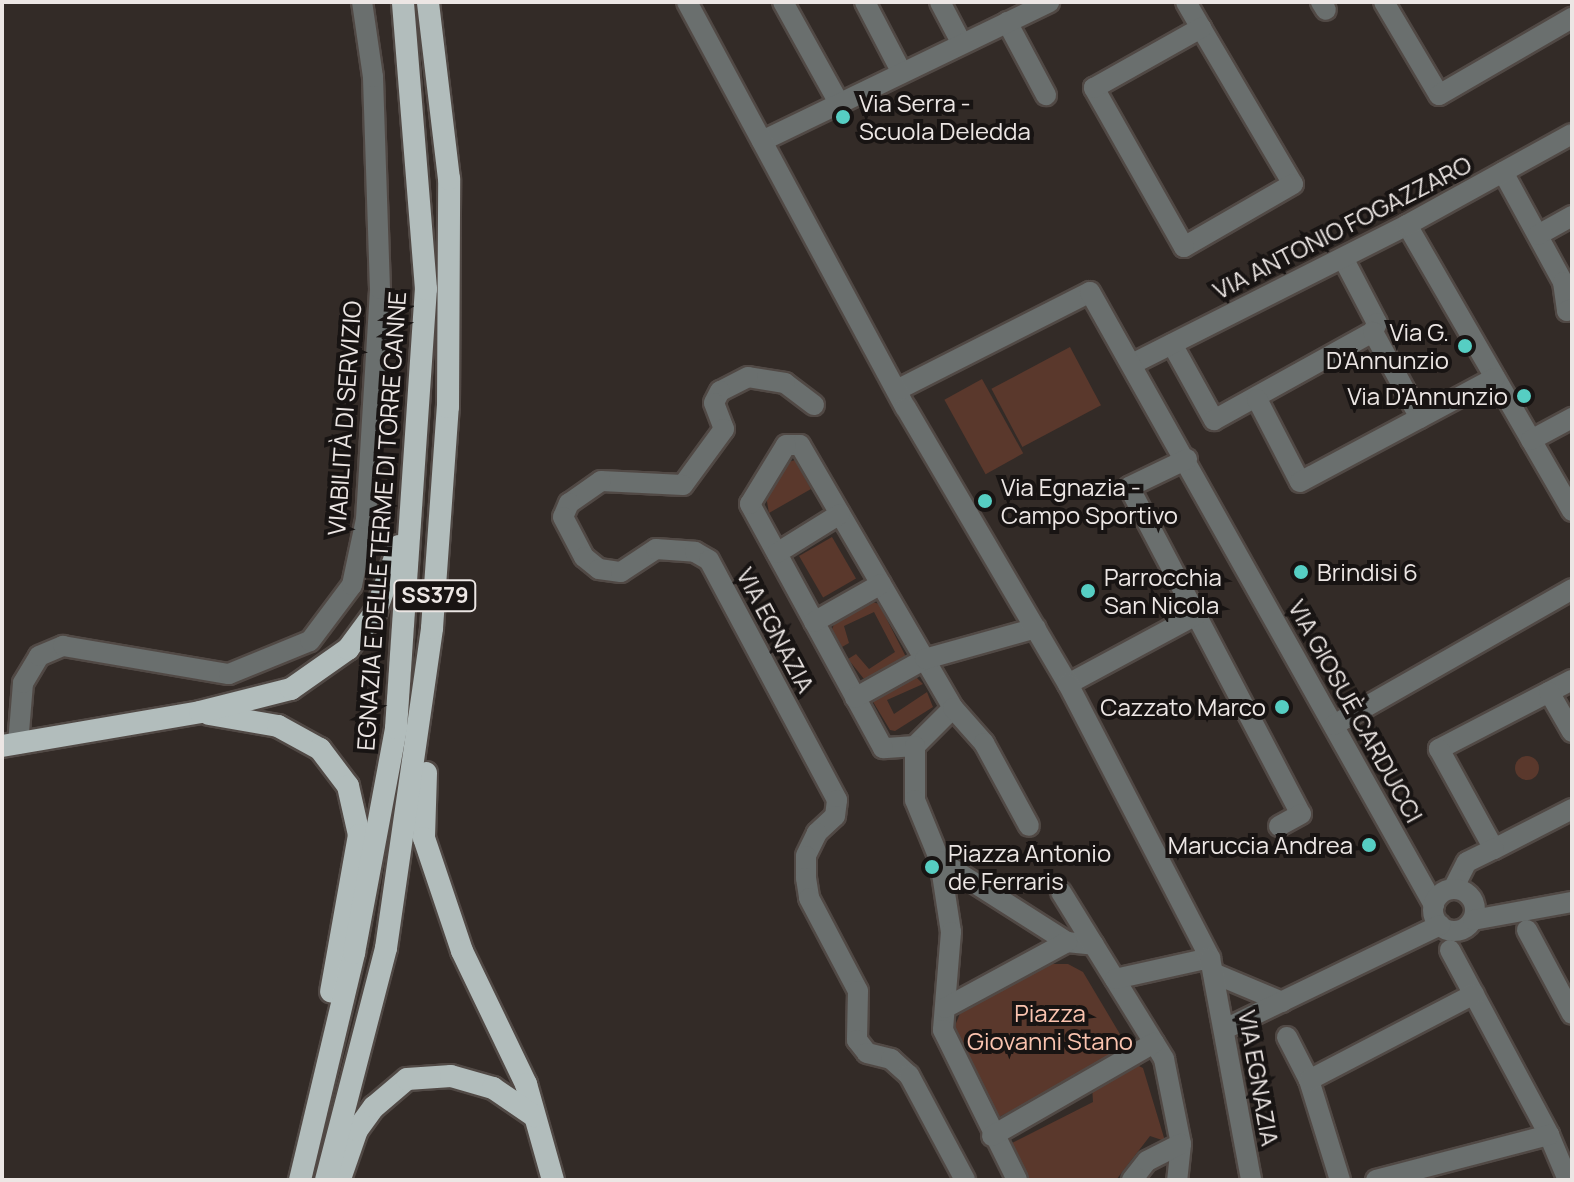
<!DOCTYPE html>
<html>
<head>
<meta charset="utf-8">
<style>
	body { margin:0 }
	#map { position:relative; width:1574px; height:1182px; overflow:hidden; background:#332b27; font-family:Manrope,sans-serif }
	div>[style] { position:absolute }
	.green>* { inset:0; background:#5a382c; transform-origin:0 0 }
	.round { border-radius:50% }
	.roads { filter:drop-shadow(2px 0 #514945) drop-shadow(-2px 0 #514945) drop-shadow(0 2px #514945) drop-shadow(0 -2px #514945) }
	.minor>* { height:20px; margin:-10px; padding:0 10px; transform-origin:10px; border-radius:10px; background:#6a6f6e }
	.minor>.ring { margin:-10px; padding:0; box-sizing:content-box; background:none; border:20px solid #6a6f6e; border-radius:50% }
	.tertiary>* { height:20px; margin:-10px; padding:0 10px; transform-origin:10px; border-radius:10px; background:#6a6f6e }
	.trunk>* { height:22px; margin:-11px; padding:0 11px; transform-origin:11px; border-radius:11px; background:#b2bdbc }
	.dots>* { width:22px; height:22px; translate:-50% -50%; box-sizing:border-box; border:4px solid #181413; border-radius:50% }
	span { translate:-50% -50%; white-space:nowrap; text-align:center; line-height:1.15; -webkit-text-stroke:8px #181413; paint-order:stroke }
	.shield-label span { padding:2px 6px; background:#181413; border:2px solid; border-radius:6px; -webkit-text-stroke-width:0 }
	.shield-label { font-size:22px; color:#ece6e4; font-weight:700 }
	.poi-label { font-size:24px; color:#ece6e4 }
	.left { translate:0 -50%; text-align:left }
	.right { translate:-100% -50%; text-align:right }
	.street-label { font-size:24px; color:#ece6e4 }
	.park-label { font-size:24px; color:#fac3af }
	.frame { position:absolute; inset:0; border:4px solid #ece6e4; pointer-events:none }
</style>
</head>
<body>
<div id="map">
	<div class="green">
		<div style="left:1070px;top:347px;width:66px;height:89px;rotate:62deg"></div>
		<div style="left:982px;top:379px;width:85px;height:43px;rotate:61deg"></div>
		<div style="clip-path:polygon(795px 460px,811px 489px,769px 513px,766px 496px,785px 463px)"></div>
		<div style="left:832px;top:537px;width:48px;height:38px;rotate:60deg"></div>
		<div style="clip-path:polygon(870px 601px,879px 604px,906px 657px,864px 679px,848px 659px,856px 654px,869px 669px,895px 652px,874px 612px,844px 626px,849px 643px,842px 647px,832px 629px,836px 620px)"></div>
		<div style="clip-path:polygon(912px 673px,923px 684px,887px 700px,894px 714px,927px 692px,933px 707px,895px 731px,890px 730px,872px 700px)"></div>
		<div class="round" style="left:1515px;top:756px;width:24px;height:24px"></div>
		<div style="clip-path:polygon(1049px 964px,1068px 964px,1083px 972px,1130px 1051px,997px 1118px,954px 1028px,961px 1011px)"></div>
		<div style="clip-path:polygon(1137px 1065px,1143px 1068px,1165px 1141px,1150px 1136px,1116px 1180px,1025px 1180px,1010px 1144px,1093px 1102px,1092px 1086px)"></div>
	</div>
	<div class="roads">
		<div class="minor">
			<div style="left:783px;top:2px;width:115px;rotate:61deg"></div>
			<div style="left:865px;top:2px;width:80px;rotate:62.5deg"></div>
			<div style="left:940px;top:2px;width:47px;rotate:62.4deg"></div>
			<div style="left:1186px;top:2px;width:30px;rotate:60deg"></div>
			<div style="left:1201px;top:28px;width:181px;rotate:59.5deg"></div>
			<div style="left:1293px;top:184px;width:126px;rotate:150deg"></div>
			<div style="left:1184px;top:247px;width:183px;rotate:-119.5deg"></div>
			<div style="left:1094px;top:88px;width:123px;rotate:-29.3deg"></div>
			<div style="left:1321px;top:2px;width:9px;rotate:58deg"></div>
			<div style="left:1384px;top:2px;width:108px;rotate:59.4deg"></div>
			<div style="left:1439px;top:95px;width:154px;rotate:-30.1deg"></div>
			<div style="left:1007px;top:22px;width:83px;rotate:61.9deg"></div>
			<div style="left:762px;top:141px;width:319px;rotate:-25.8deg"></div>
			<div style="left:1503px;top:172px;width:125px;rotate:61.4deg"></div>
			<div style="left:1563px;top:282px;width:29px;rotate:82deg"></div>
			<div style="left:1567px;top:311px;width:5px;rotate:-22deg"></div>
			<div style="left:1407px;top:225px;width:330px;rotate:60deg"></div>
			<div style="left:1538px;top:235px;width:39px;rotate:-29deg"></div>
			<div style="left:1343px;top:258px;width:73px;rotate:62.4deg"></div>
			<div style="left:1377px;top:323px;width:10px;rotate:114deg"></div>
			<div style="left:1172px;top:344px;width:87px;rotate:61.1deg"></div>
			<div style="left:1214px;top:420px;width:182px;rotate:-29deg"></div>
			<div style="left:1373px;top:332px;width:98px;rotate:61.3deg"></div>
			<div style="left:1134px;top:363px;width:306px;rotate:-26.8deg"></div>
			<div style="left:1407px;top:225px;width:188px;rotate:-28.9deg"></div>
			<div style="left:897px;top:390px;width:216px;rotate:-26.9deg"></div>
			<div style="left:1090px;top:292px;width:703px;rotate:60.7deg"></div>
			<div style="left:1257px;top:399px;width:93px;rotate:62.6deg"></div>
			<div style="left:1300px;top:482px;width:221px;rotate:-28.1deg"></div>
			<div style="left:814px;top:405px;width:36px;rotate:-143deg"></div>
			<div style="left:785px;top:383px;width:37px;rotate:-171deg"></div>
			<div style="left:748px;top:377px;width:31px;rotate:153deg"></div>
			<div style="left:720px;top:391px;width:13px;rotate:117deg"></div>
			<div style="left:714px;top:403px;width:28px;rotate:69deg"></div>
			<div style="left:724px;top:429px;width:69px;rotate:126.2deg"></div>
			<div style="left:683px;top:485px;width:82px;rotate:-177.2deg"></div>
			<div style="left:601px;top:481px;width:39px;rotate:145deg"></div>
			<div style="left:569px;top:503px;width:15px;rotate:113deg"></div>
			<div style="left:563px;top:517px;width:45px;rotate:62.3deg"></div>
			<div style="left:584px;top:557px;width:19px;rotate:39deg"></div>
			<div style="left:599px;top:569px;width:22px;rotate:8deg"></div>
			<div style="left:621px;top:572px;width:42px;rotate:-33.3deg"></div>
			<div style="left:656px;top:549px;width:39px;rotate:4deg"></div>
			<div style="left:695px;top:552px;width:16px;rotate:30deg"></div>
			<div style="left:709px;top:560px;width:272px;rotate:61.9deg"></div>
			<div style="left:837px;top:800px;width:16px;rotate:97deg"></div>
			<div style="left:835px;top:816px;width:25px;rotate:137deg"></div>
			<div style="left:817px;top:833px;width:25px;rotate:116deg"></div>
			<div style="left:806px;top:856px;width:22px;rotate:90deg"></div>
			<div style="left:806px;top:878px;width:20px;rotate:81deg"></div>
			<div style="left:809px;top:898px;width:105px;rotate:62.2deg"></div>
			<div style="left:858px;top:991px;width:49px;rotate:91.2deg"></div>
			<div style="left:857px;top:1040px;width:16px;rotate:52deg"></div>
			<div style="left:867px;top:1053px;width:25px;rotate:14deg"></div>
			<div style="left:891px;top:1059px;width:24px;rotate:42deg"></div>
			<div style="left:909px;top:1075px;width:119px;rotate:61.9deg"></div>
			<div style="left:1531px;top:440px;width:47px;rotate:-28.2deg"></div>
			<div style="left:786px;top:445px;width:14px"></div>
			<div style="left:800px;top:445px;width:304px;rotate:59.8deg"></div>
			<div style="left:953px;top:708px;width:54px;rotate:135deg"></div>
			<div style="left:915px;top:746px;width:32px;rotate:176deg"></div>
			<div style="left:883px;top:748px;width:278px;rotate:-118.6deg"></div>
			<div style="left:750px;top:504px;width:69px;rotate:-58.6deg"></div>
			<div style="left:1187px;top:459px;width:64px;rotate:154.2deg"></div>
			<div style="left:1129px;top:487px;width:369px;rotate:62.3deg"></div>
			<div style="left:1301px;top:814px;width:25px;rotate:151deg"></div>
			<div style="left:777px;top:553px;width:74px;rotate:-31.8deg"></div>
			<div style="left:814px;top:622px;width:77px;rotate:-29.6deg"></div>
			<div style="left:1572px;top:680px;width:150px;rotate:152.6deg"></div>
			<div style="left:1439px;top:749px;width:114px;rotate:61.2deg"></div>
			<div style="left:1494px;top:849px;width:88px;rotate:-27.1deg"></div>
			<div style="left:1068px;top:684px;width:145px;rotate:-28.3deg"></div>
			<div style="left:1549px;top:692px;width:46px;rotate:60.1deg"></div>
			<div style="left:855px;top:698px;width:80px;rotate:-29.1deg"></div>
			<div style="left:925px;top:659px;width:115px;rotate:-15.6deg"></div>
			<div style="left:953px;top:708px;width:47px;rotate:48.5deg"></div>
			<div style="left:984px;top:743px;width:94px;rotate:61.5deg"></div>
			<div style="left:1334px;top:725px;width:274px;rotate:-29.7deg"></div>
			<div style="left:18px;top:744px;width:61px;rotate:-85.3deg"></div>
			<div style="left:23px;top:683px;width:31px;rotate:-59deg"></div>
			<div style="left:39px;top:656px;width:26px;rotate:-23deg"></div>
			<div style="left:63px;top:646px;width:168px;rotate:9.6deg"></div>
			<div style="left:229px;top:674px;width:87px;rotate:-22.2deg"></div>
			<div style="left:310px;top:641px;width:70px;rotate:-53.1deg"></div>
			<div style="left:352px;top:585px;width:67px;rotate:-78deg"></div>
			<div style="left:366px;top:519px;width:230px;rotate:-86.5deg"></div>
			<div style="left:380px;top:289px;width:212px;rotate:-91.9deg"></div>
			<div style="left:373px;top:77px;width:76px;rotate:-98.3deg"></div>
			<div style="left:915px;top:746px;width:54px;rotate:90deg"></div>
			<div style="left:915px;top:800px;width:66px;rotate:67.7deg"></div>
			<div style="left:940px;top:861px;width:151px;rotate:32.5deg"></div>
			<div style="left:1067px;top:942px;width:27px;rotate:6deg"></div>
			<div style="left:940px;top:861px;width:72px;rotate:81.2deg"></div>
			<div style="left:951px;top:932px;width:98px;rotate:94.7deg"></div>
			<div style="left:943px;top:1030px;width:167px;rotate:63.7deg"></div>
			<div style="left:1453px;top:889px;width:30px;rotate:-63deg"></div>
			<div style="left:1467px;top:862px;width:30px;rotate:-26deg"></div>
			<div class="ring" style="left:1433px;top:889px;width:22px;height:22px"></div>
			<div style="left:1061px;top:892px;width:196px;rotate:58.3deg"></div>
			<div style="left:1164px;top:1059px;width:87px;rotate:78.7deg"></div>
			<div style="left:1181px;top:1144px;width:36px;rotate:96deg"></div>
			<div style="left:1473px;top:920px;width:101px;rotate:-10.3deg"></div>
			<div style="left:1527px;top:930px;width:95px;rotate:61.8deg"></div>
			<div style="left:1450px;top:950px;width:210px;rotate:61.8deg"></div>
			<div style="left:1549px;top:1135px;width:49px;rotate:67.1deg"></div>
			<div style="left:1213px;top:973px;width:75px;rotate:22.8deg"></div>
			<div style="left:1115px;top:979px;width:97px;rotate:-12.5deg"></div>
			<div style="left:945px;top:1008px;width:139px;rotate:-28.4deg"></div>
			<div style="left:1225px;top:1029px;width:239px;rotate:-25.8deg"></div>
			<div style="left:1287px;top:1037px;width:48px;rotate:62.9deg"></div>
			<div style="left:1309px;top:1080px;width:105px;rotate:72.8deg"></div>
			<div style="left:1309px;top:1080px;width:186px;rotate:-27.5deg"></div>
			<div style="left:992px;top:1136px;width:187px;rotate:-29.9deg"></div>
			<div style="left:1132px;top:1180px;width:24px;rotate:-52deg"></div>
			<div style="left:1147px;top:1161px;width:38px;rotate:-27deg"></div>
			<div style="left:1376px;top:1180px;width:179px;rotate:-14.6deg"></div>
		</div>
		<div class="tertiary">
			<div style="left:687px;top:2px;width:461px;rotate:61.7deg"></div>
			<div style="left:906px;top:408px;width:320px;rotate:59.6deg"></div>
			<div style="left:1068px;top:684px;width:309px;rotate:62.6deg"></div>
			<div style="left:1210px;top:958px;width:226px;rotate:79.5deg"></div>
		</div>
		<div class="trunk">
			<div style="left:209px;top:714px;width:70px;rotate:9.9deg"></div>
			<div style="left:278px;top:726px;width:48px;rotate:28.7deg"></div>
			<div style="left:320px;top:749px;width:46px;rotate:52.9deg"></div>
			<div style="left:348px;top:786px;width:50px;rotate:77.3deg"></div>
			<div style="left:359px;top:835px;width:159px;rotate:100.1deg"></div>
			<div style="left:2px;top:746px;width:201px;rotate:-9.7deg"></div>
			<div style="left:200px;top:712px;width:94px;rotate:-14.2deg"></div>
			<div style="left:291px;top:689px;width:70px;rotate:-35.1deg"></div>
			<div style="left:348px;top:649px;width:47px;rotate:-53.6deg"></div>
			<div style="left:376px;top:611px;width:69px;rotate:-70.5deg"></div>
			<div style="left:426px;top:773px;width:65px;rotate:91.8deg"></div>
			<div style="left:424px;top:838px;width:119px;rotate:71.4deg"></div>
			<div style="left:462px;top:951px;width:148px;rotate:64.3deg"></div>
			<div style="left:526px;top:1084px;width:100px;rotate:74.3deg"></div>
			<div style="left:340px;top:1179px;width:52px;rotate:-70.9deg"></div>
			<div style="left:357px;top:1130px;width:29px;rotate:-54deg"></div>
			<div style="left:374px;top:1107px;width:43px;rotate:-40.3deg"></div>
			<div style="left:407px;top:1079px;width:44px;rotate:-3.9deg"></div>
			<div style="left:451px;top:1076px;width:44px;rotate:15.9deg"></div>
			<div style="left:493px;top:1088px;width:50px;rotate:34.3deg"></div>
			<div style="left:300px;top:1180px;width:233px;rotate:-76.6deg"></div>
			<div style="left:354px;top:953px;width:229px;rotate:-79.4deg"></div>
			<div style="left:396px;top:728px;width:440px;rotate:-86.1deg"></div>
			<div style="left:426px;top:289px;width:288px;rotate:-94.6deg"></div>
			<div style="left:326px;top:1180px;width:240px;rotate:-75.5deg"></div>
			<div style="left:386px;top:948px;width:323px;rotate:-81.8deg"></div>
			<div style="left:432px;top:628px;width:222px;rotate:-85.9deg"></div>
			<div style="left:448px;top:407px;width:228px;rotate:-89.7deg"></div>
			<div style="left:449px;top:179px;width:178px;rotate:-96.8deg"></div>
		</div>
	</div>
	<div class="dots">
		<div style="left:843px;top:117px;background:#56cec3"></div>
		<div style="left:1465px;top:346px;background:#56cec3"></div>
		<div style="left:1524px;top:396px;background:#56cec3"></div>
		<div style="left:985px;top:501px;background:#56cec3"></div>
		<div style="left:1301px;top:572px;background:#56cec3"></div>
		<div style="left:1088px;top:591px;background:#56cec3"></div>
		<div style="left:1282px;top:707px;background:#56cec3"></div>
		<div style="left:1369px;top:845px;background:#56cec3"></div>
		<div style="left:932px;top:867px;background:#56cec3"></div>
	</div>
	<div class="shield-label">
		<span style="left:435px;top:596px">SS379</span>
	</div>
	<div class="poi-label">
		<span class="left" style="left:859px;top:117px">Via Serra -<br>Scuola Deledda</span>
		<span class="right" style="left:1449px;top:346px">Via G.<br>D'Annunzio</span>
		<span class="right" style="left:1508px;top:396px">Via D'Annunzio</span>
		<span class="left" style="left:1001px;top:501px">Via Egnazia -<br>Campo Sportivo</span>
		<span class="left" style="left:1317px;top:572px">Brindisi 6</span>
		<span class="left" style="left:1104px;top:591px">Parrocchia<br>San Nicola</span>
		<span class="right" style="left:1266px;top:707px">Cazzato Marco</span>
		<span class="right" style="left:1353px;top:845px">Maruccia Andrea</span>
		<span class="left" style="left:948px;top:867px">Piazza Antonio<br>de Ferraris</span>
	</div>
	<div class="street-label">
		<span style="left:1342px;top:227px;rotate:-27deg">VIA ANTONIO FOGAZZARO</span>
		<span style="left:344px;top:418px;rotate:-86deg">VIABILITÀ DI SERVIZIO</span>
		<span style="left:381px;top:521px;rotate:-86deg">EGNAZIA E DELLE TERME DI TORRE CANNE</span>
		<span style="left:776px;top:630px;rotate:62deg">VIA EGNAZIA</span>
		<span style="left:1356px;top:711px;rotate:61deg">VIA GIOSUÈ CARDUCCI</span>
		<span style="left:1259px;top:1078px;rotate:80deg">VIA EGNAZIA</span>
	</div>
	<div class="park-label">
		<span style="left:1050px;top:1027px">Piazza<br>Giovanni Stano</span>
	</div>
	<div class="frame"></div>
</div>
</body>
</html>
